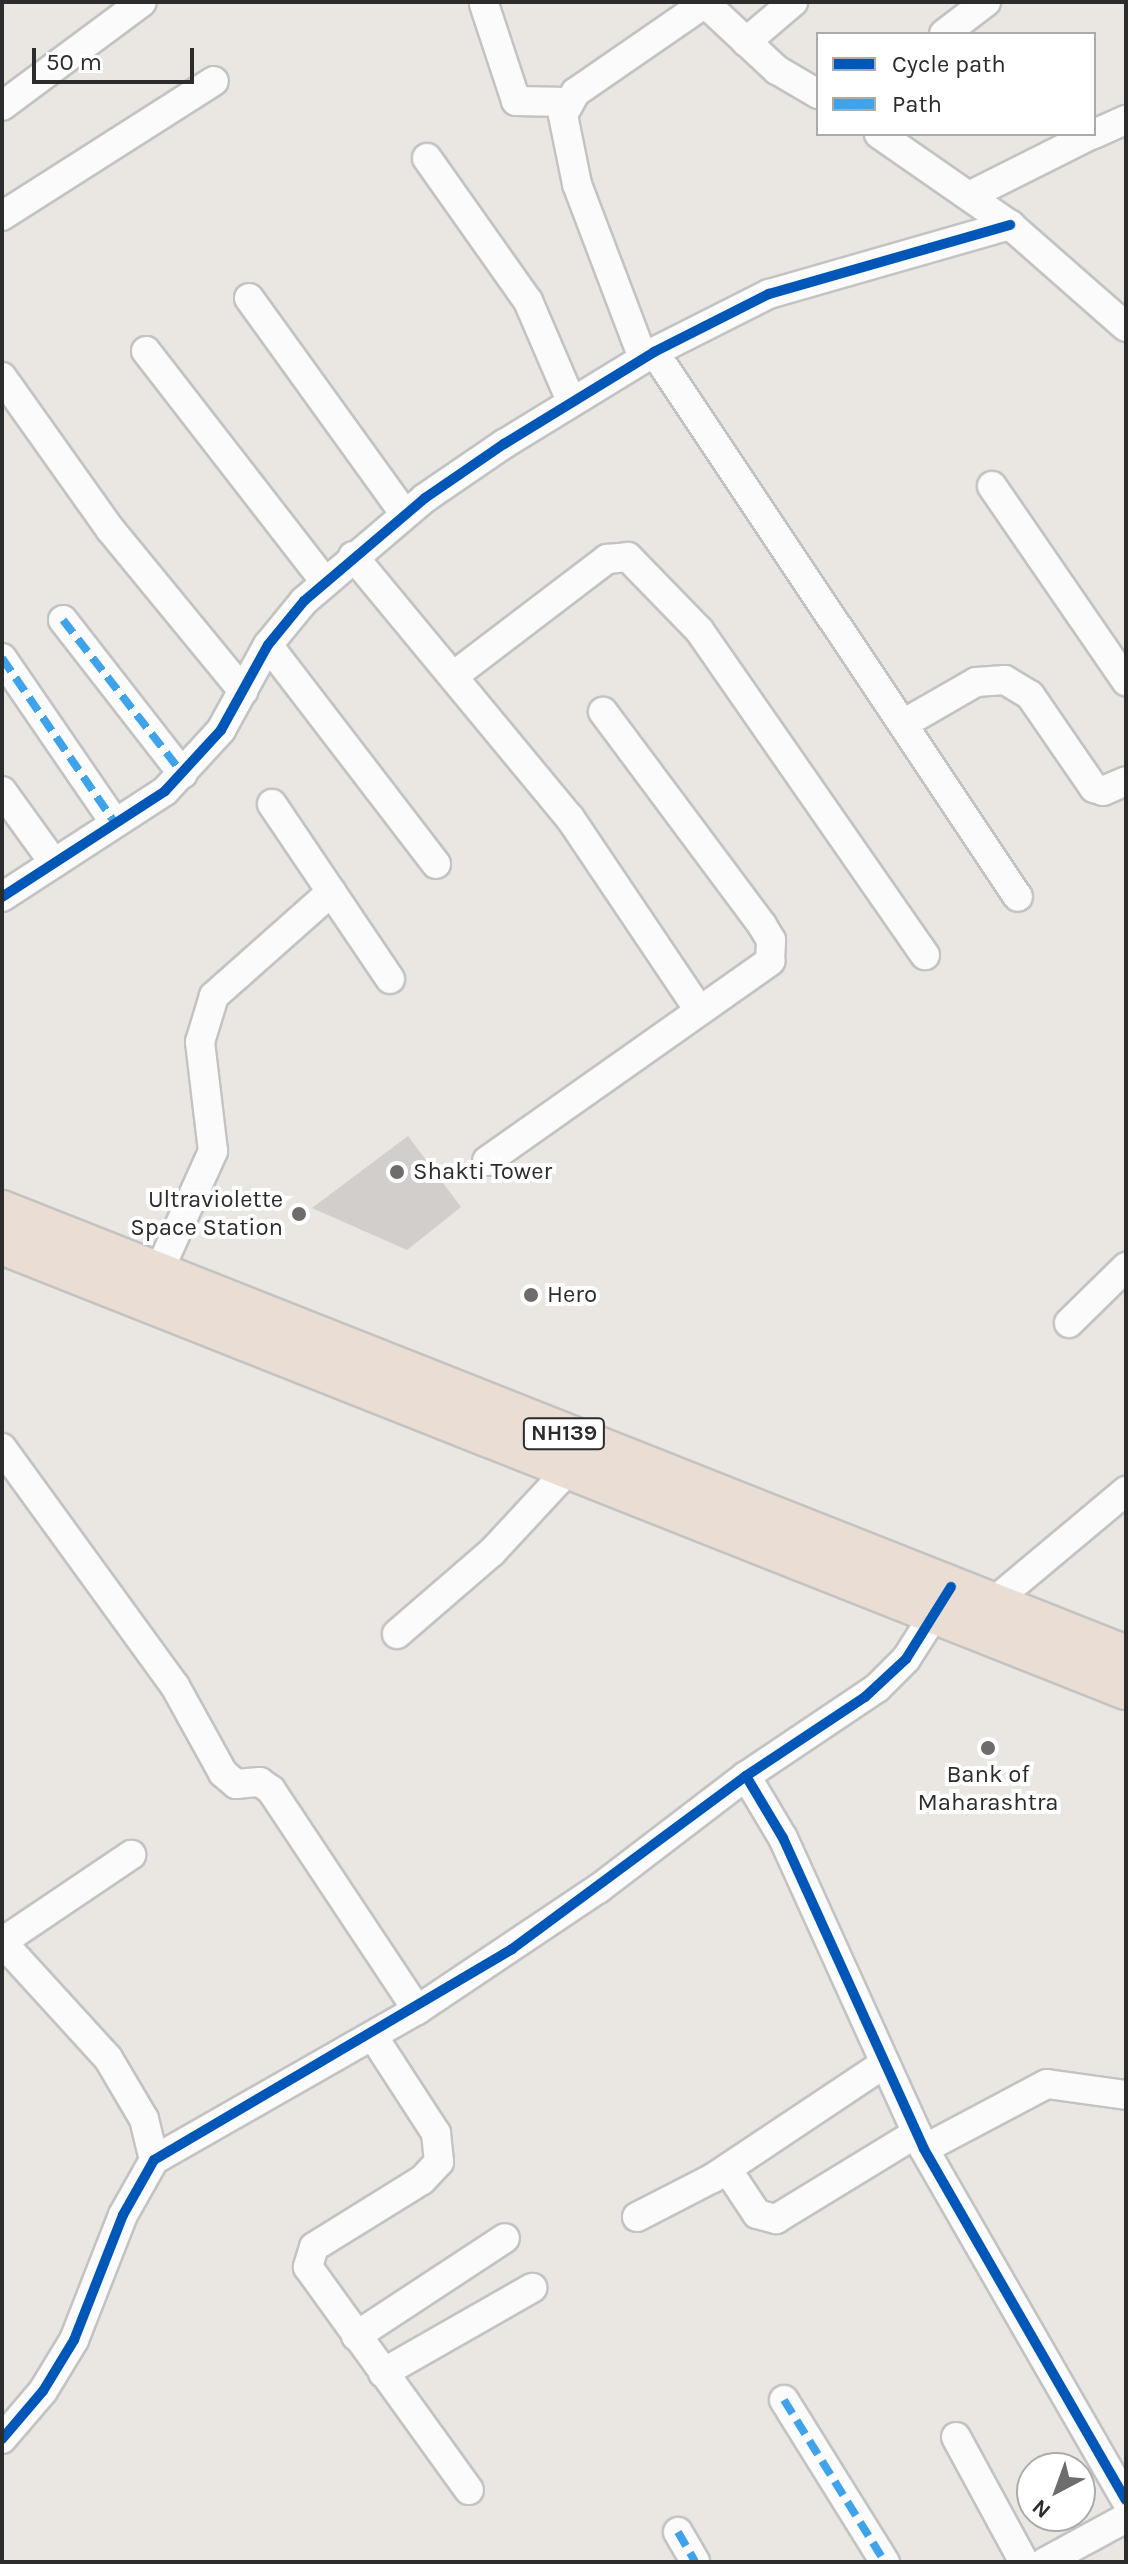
<!DOCTYPE html>
<html>
<head>
<meta charset="utf-8">
<style>
	body { margin:0 }
	#map { position:relative; width:1128px; height:2564px; overflow:hidden; background:#eae6e2; font-family:Karla,sans-serif }
	div>[style] { position:absolute }
	.building>* { inset:0; background:#d1cecb }
	.roads { filter:drop-shadow(2px 0 #c4c3c3) drop-shadow(-2px 0 #c4c3c3) drop-shadow(0 2px #c4c3c3) drop-shadow(0 -2px #c4c3c3) }
	.minor>* { height:28px; margin:-14px; padding:0 14px; transform-origin:14px; border-radius:14px; background:#fcfbfb }
	.highway>* { height:40px; margin:-20px; padding:0 20px; transform-origin:20px; border-radius:20px; background:#e9ddd4 }
	.quiet>* { height:8px; margin-top:-4px; transform-origin:0; background:repeating-linear-gradient(90deg,#3ea3eb 0 16px,transparent 0 24px) }
	.cycleway>* { height:10px; margin:-5px; padding:0 5px; transform-origin:5px; border-radius:5px; background:#0057b8 }
	.dots>* { width:22px; height:22px; translate:-50% -50%; box-sizing:border-box; border:4px solid #fff; border-radius:50% }
	span { translate:-50% -50%; white-space:nowrap; text-align:center; line-height:1.15; -webkit-text-stroke:8px #fff; paint-order:stroke }
	.shield-label span { padding:2px 6px; background:#fff; border:2px solid; border-radius:6px; -webkit-text-stroke-width:0 }
	.shield-label { font-size:22px; color:#2c2c2c; font-weight:700 }
	.poi-label { font-size:24px; color:#2c2c2c }
	.left { translate:0 -50%; text-align:left }
	.right { translate:-100% -50%; text-align:right }
	.frame { position:absolute; inset:0; border:4px solid #2c2c2c; pointer-events:none }
	.legend { position:absolute; left:816px; top:32px; width:280px; height:104px; box-sizing:border-box; background:#fff; border:2px solid #ababab; margin:0; padding:10px 14px; list-style:none; font-size:24px; color:#2c2c2c }
	.legend li { display:flex; align-items:center; gap:16px; height:40px }
	.legend b { width:40px; border:2px solid #ababab }
	.north { position:absolute; left:1016px; top:2452px; width:80px; height:80px; box-sizing:border-box; background:#fff; border:2px solid #ababab; border-radius:50%; rotate:221deg; font-size:22px; font-weight:700; line-height:32px; text-align:center; color:#2c2c2c }
	.north::after { content:''; display:block; margin:auto; width:28px; height:36px; background:#6e6d6c; clip-path:polygon(50% 0,100% 100%,50% 72%,0 100%) }
	.scale { position:absolute; left:32px; top:48px; width:162px; height:36px; box-sizing:border-box; border:4px solid #2c2c2c; border-top:0; padding-left:10px; font-size:24px; line-height:28px; white-space:nowrap; color:#2c2c2c; -webkit-text-stroke:6px #fff; paint-order:stroke }
</style>
</head>
<body>
<div id="map">
	<div class="building">
		<div style="clip-path:polygon(408px 1136px,461px 1207px,407px 1250px,312px 1208px)"></div>
	</div>
	<div class="roads">
		<div class="minor">
			<div style="left:704px;top:2px;width:100px;rotate:43deg"></div>
			<div style="left:777px;top:70px;width:48px;rotate:30.3deg"></div>
			<div style="left:484px;top:4px;width:102px;rotate:71.7deg"></div>
			<div style="left:516px;top:101px;width:51px;rotate:1.1deg"></div>
			<div style="left:944px;top:34px;width:53px;rotate:-37.3deg"></div>
			<div style="left:746px;top:42px;width:62px;rotate:-40.4deg"></div>
			<div style="left:2px;top:106px;width:174px;rotate:-36.6deg"></div>
			<div style="left:879px;top:134px;width:160px;rotate:34.8deg"></div>
			<div style="left:1010px;top:225px;width:154px;rotate:41.3deg"></div>
			<div style="left:1094px;top:134px;width:35px;rotate:-24deg"></div>
			<div style="left:427px;top:158px;width:175px;rotate:54.8deg"></div>
			<div style="left:528px;top:301px;width:109px;rotate:66.7deg"></div>
			<div style="left:971px;top:195px;width:136px;rotate:-26.6deg"></div>
			<div style="left:2px;top:216px;width:251px;rotate:-32.5deg"></div>
			<div style="left:249px;top:298px;width:266px;rotate:54.2deg"></div>
			<div style="left:146px;top:351px;width:292px;rotate:52.2deg"></div>
			<div style="left:654px;top:352px;width:655px;rotate:56.26deg"></div>
			<div style="left:643px;top:358px;width:186px;rotate:-110.8deg"></div>
			<div style="left:577px;top:184px;width:70px;rotate:-101.5deg"></div>
			<div style="left:563px;top:115px;width:26px;rotate:-61deg"></div>
			<div style="left:576px;top:92px;width:157px;rotate:-34.6deg"></div>
			<div style="left:2px;top:377px;width:186px;rotate:54.6deg"></div>
			<div style="left:110px;top:529px;width:210px;rotate:50.6deg"></div>
			<div style="left:992px;top:486px;width:237px;rotate:55.5deg"></div>
			<div style="left:353px;top:556px;width:340px;rotate:50.4deg"></div>
			<div style="left:570px;top:818px;width:231px;rotate:56.1deg"></div>
			<div style="left:63px;top:620px;width:195px;rotate:52.1deg"></div>
			<div style="left:268px;top:645px;width:276px;rotate:52.5deg"></div>
			<div style="left:2px;top:658px;width:200px;rotate:55.6deg"></div>
			<div style="left:456px;top:674px;width:190px;rotate:-37.3deg"></div>
			<div style="left:607px;top:559px;width:21px;rotate:-5deg"></div>
			<div style="left:628px;top:557px;width:102px;rotate:45.8deg"></div>
			<div style="left:699px;top:630px;width:396px;rotate:55.2deg"></div>
			<div style="left:903px;top:724px;width:84px;rotate:-29.9deg"></div>
			<div style="left:976px;top:682px;width:29px;rotate:-4deg"></div>
			<div style="left:1005px;top:680px;width:29px;rotate:31deg"></div>
			<div style="left:1030px;top:695px;width:113px;rotate:55.5deg"></div>
			<div style="left:1094px;top:788px;width:9px;rotate:18deg"></div>
			<div style="left:1103px;top:791px;width:25px;rotate:-23deg"></div>
			<div style="left:2px;top:791px;width:89px;rotate:54.2deg"></div>
			<div style="left:272px;top:804px;width:211px;rotate:56deg"></div>
			<div style="left:2px;top:897px;width:194px;rotate:-33deg"></div>
			<div style="left:165px;top:791px;width:83px;rotate:-47.4deg"></div>
			<div style="left:221px;top:730px;width:97px;rotate:-61.1deg"></div>
			<div style="left:268px;top:645px;width:57px;rotate:-50.7deg"></div>
			<div style="left:304px;top:601px;width:159px;rotate:-40.4deg"></div>
			<div style="left:425px;top:498px;width:96px;rotate:-34.4deg"></div>
			<div style="left:504px;top:444px;width:176px;rotate:-31.5deg"></div>
			<div style="left:654px;top:352px;width:129px;rotate:-26.8deg"></div>
			<div style="left:769px;top:294px;width:251px;rotate:-16deg"></div>
			<div style="left:487px;top:1161px;width:347px;rotate:-35.2deg"></div>
			<div style="left:770px;top:961px;width:21px;rotate:-87deg"></div>
			<div style="left:771px;top:940px;width:17px;rotate:-121deg"></div>
			<div style="left:762px;top:925px;width:266px;rotate:-126.7deg"></div>
			<div style="left:158px;top:1273px;width:134px;rotate:-65.7deg"></div>
			<div style="left:213px;top:1151px;width:110px;rotate:-96.8deg"></div>
			<div style="left:200px;top:1042px;width:48px;rotate:-73.1deg"></div>
			<div style="left:214px;top:996px;width:157px;rotate:-41.6deg"></div>
			<div style="left:1069px;top:1323px;width:80px;rotate:-44.5deg"></div>
			<div style="left:2px;top:1448px;width:294px;rotate:54deg"></div>
			<div style="left:175px;top:1686px;width:99px;rotate:61.1deg"></div>
			<div style="left:223px;top:1773px;width:17px;rotate:40deg"></div>
			<div style="left:236px;top:1784px;width:24px;rotate:-5deg"></div>
			<div style="left:260px;top:1782px;width:14px;rotate:36deg"></div>
			<div style="left:271px;top:1790px;width:264px;rotate:56.4deg"></div>
			<div style="left:992px;top:1603px;width:175px;rotate:-39.9deg"></div>
			<div style="left:397px;top:1634px;width:125px;rotate:-40.8deg"></div>
			<div style="left:492px;top:1552px;width:132px;rotate:-47.1deg"></div>
			<div style="left:746px;top:1776px;width:72px;rotate:59.2deg"></div>
			<div style="left:783px;top:1838px;width:341px;rotate:65.6deg"></div>
			<div style="left:924px;top:2149px;width:405px;rotate:60.1deg"></div>
			<div style="left:2px;top:1942px;width:157px;rotate:47.6deg"></div>
			<div style="left:108px;top:2058px;width:71px;rotate:59.5deg"></div>
			<div style="left:144px;top:2119px;width:42px;rotate:76.3deg"></div>
			<div style="left:2px;top:1942px;width:156px;rotate:-34deg"></div>
			<div style="left:373px;top:2036px;width:116px;rotate:57deg"></div>
			<div style="left:436px;top:2133px;width:29px;rotate:84deg"></div>
			<div style="left:439px;top:2162px;width:25px;rotate:133deg"></div>
			<div style="left:422px;top:2180px;width:127px;rotate:148.2deg"></div>
			<div style="left:314px;top:2247px;width:21px;rotate:107deg"></div>
			<div style="left:308px;top:2267px;width:275px;rotate:54.2deg"></div>
			<div style="left:924px;top:2149px;width:139px;rotate:-27.9deg"></div>
			<div style="left:1047px;top:2084px;width:80px;rotate:7.9deg"></div>
			<div style="left:727px;top:2169px;width:54px;rotate:56.3deg"></div>
			<div style="left:757px;top:2214px;width:20px;rotate:15deg"></div>
			<div style="left:776px;top:2219px;width:165px;rotate:-31.4deg"></div>
			<div style="left:637px;top:2217px;width:85px;rotate:-27.2deg"></div>
			<div style="left:713px;top:2178px;width:206px;rotate:-33.7deg"></div>
			<div style="left:356px;top:2336px;width:178px;rotate:-33.3deg"></div>
			<div style="left:383px;top:2373px;width:172px;rotate:-29.7deg"></div>
			<div style="left:784px;top:2400px;width:191px;rotate:58.1deg"></div>
			<div style="left:956px;top:2437px;width:142px;rotate:61.5deg"></div>
			<div style="left:2px;top:2439px;width:63px;rotate:-49.5deg"></div>
			<div style="left:43px;top:2391px;width:60px;rotate:-58.7deg"></div>
			<div style="left:74px;top:2340px;width:134px;rotate:-68.6deg"></div>
			<div style="left:123px;top:2215px;width:63px;rotate:-60.6deg"></div>
			<div style="left:154px;top:2160px;width:303px;rotate:-29.7deg"></div>
			<div style="left:417px;top:2010px;width:218px;rotate:-33.8deg"></div>
			<div style="left:598px;top:1889px;width:186px;rotate:-37.4deg"></div>
			<div style="left:746px;top:1776px;width:158px;rotate:-33.9deg"></div>
			<div style="left:877px;top:1688px;width:41px;rotate:-45deg"></div>
			<div style="left:906px;top:1659px;width:72px;rotate:-57.4deg"></div>
			<div style="left:678px;top:2532px;width:34px;rotate:60deg"></div>
			<div style="left:1045px;top:2562px;width:92px;rotate:-28.5deg"></div>
		</div>
		<div class="highway">
			<div style="left:2px;top:1211px;width:1209px;rotate:21.6deg"></div>
			<div style="left:2px;top:1244px;width:1209px;rotate:21.6deg"></div>
		</div>
	</div>
	<div class="quiet">
		<div style="left:63px;top:620px;width:195px;rotate:52.1deg"></div>
		<div style="left:2px;top:658px;width:200px;rotate:55.6deg"></div>
		<div style="left:784px;top:2400px;width:191px;rotate:58.1deg"></div>
		<div style="left:678px;top:2532px;width:34px;rotate:60deg"></div>
	</div>
	<div class="cycleway">
		<div style="left:2px;top:897px;width:194px;rotate:-33deg"></div>
		<div style="left:165px;top:791px;width:83px;rotate:-47.4deg"></div>
		<div style="left:221px;top:730px;width:97px;rotate:-61.1deg"></div>
		<div style="left:268px;top:645px;width:57px;rotate:-50.7deg"></div>
		<div style="left:304px;top:601px;width:159px;rotate:-40.4deg"></div>
		<div style="left:425px;top:498px;width:96px;rotate:-34.4deg"></div>
		<div style="left:504px;top:444px;width:176px;rotate:-31.5deg"></div>
		<div style="left:654px;top:352px;width:129px;rotate:-26.8deg"></div>
		<div style="left:769px;top:294px;width:251px;rotate:-16deg"></div>
		<div style="left:746px;top:1776px;width:72px;rotate:59.2deg"></div>
		<div style="left:783px;top:1838px;width:341px;rotate:65.6deg"></div>
		<div style="left:924px;top:2149px;width:405px;rotate:60.1deg"></div>
		<div style="left:2px;top:2439px;width:63px;rotate:-49.5deg"></div>
		<div style="left:43px;top:2391px;width:60px;rotate:-58.7deg"></div>
		<div style="left:74px;top:2340px;width:134px;rotate:-68.6deg"></div>
		<div style="left:123px;top:2215px;width:63px;rotate:-60.6deg"></div>
		<div style="left:154px;top:2160px;width:416px;rotate:-30.5deg"></div>
		<div style="left:512px;top:1949px;width:291px;rotate:-36.5deg"></div>
		<div style="left:746px;top:1776px;width:143px;rotate:-33.6deg"></div>
		<div style="left:865px;top:1697px;width:56px;rotate:-42.8deg"></div>
		<div style="left:906px;top:1659px;width:85px;rotate:-58deg"></div>
	</div>
	<div class="dots">
		<div style="left:397px;top:1172px;background:#6e6d6c"></div>
		<div style="left:299px;top:1214px;background:#6e6d6c"></div>
		<div style="left:531px;top:1295px;background:#6e6d6c"></div>
		<div style="left:988px;top:1748px;background:#6e6d6c"></div>
	</div>
	<div class="shield-label">
		<span style="left:564px;top:1434px">NH139</span>
	</div>
	<div class="poi-label">
		<span class="left" style="left:413px;top:1172px">Shakti Tower</span>
		<span class="right" style="left:283px;top:1214px">Ultraviolette<br>Space Station</span>
		<span class="left" style="left:547px;top:1295px">Hero</span>
		<span style="left:988px;top:1789px">Bank of<br>Maharashtra</span>
	</div>
	<div class="frame"></div>
	<ul class="legend">
	<li><b style="height:10px;background:#0057b8"></b>Cycle path</li>
	<li><b style="height:10px;background:#3ea3eb"></b>Path</li>
	</ul>
	<div class="north">N</div>
	<div class="scale">50 m</div>
</div>
</body>
</html>
